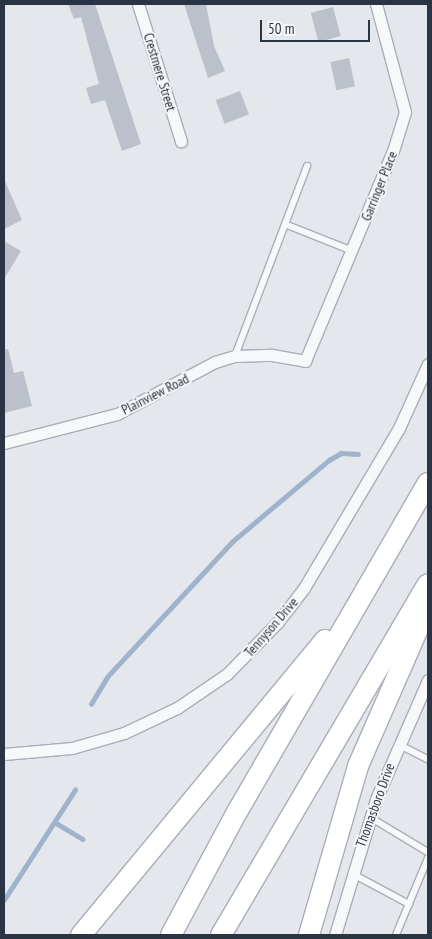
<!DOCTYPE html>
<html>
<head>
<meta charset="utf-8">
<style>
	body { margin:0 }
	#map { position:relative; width:432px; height:939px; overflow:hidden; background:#e4e7ec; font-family:"PT Sans Narrow",sans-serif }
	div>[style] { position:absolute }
	.stream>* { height:4.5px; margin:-2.25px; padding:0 2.25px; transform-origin:2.25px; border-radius:2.25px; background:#9fb4cc }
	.building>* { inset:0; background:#bbc0ca; transform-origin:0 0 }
	.roads { filter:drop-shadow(1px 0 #a9aeb7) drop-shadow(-1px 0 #a9aeb7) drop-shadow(0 1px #a9aeb7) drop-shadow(0 -1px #a9aeb7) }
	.service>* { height:5.5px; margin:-2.75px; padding:0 2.75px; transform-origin:2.75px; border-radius:2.75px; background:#f7f8fa }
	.minor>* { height:11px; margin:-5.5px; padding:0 5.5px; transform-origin:5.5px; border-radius:5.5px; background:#f7f8fa }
	.motorway>* { height:20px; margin:-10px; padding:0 10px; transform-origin:10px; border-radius:10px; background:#fff }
	span { translate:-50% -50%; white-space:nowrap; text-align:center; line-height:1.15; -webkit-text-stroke:4px #f4f6f9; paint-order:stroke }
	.street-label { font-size:14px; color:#2b3445 }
	.frame { position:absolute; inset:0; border:5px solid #2b3445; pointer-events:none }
	.scale { position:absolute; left:260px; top:20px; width:110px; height:22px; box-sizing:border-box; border:2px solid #2b3445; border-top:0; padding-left:6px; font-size:15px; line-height:18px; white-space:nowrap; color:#2b3445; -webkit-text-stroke:4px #f4f6f9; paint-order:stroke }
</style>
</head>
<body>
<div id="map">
	<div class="stream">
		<div style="left:91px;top:704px;width:31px;rotate:-59deg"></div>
		<div style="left:107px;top:677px;width:185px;rotate:-47.2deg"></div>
		<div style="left:233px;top:541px;width:126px;rotate:-40.2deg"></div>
		<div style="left:329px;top:460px;width:14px;rotate:-30deg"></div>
		<div style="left:341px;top:453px;width:17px;rotate:3deg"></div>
		<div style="left:56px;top:823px;width:31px;rotate:31deg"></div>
		<div style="left:4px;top:900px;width:131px;rotate:-57.2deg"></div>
	</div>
	<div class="building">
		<div style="clip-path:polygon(68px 4px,95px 4px,141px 144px,122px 151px,105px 100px,91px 104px,86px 88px,99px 84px,81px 17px,74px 19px)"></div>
		<div style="clip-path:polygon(184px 4px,206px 4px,214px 46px,225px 71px,208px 78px)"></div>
		<div style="left:333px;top:7px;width:30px;height:23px;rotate:75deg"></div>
		<div style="left:349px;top:58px;width:29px;height:19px;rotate:78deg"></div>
		<div style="left:240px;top:91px;width:25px;height:26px;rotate:69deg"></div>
		<div style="clip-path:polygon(4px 179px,22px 220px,4px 229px)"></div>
		<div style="clip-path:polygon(4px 241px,21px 251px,4px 279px)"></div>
		<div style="clip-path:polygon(8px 349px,14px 373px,23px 371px,32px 406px,4px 413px,4px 350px)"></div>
	</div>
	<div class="roads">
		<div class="service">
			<div style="left:285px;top:224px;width:73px;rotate:21.7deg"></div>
			<div style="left:235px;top:356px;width:203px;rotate:-69.2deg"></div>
			<div style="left:400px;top:745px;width:31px;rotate:27deg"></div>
			<div style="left:370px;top:817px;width:68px;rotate:31.1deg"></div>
			<div style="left:353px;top:874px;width:64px;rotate:28.2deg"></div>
			<div style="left:396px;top:935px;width:83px;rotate:-67.4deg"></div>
		</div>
		<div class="minor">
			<div style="left:138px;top:4px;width:144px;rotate:72.6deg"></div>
			<div style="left:4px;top:443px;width:117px;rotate:-14.4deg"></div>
			<div style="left:117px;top:414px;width:111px;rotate:-28deg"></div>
			<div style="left:215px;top:362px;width:21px;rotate:-17deg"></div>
			<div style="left:235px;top:356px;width:37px;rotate:-2deg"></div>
			<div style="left:272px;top:355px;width:34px;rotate:10deg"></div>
			<div style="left:305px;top:361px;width:228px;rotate:-67.3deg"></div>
			<div style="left:393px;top:151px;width:41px;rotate:-72.9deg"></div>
			<div style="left:405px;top:112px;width:112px;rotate:-105deg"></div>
			<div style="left:4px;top:754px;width:68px;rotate:-5deg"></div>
			<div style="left:72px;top:748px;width:54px;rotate:-16.1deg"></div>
			<div style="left:124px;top:733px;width:59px;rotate:-25.3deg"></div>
			<div style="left:177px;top:708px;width:60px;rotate:-34.2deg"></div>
			<div style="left:227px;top:674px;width:73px;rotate:-45.6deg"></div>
			<div style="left:278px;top:622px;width:43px;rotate:-52.6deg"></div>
			<div style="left:304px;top:588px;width:186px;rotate:-59.3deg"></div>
			<div style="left:399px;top:428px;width:70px;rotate:-65.6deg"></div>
			<div style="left:335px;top:935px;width:142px;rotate:-73.2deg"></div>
			<div style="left:376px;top:799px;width:130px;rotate:-66.4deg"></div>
		</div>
		<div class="motorway">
			<div style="left:81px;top:935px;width:383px;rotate:-50.4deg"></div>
			<div style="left:171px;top:935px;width:140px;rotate:-61.8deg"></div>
			<div style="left:237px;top:812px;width:380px;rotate:-59.9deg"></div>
			<div style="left:221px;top:935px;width:407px;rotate:-59.5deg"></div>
			<div style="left:309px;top:935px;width:176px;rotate:-73.8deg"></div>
			<div style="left:358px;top:766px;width:175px;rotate:-66.4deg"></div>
		</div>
	</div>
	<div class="street-label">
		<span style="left:160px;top:72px;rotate:73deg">Crestmere Street</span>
		<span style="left:379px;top:186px;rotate:-68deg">Garringer Place</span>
		<span style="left:155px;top:394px;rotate:-27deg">Plainview Road</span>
		<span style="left:271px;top:627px;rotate:-49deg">Tennyson Drive</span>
		<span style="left:375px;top:805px;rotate:-70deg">Thomasboro Drive</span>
	</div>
	<div class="frame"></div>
	<div class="scale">50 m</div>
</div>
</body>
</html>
